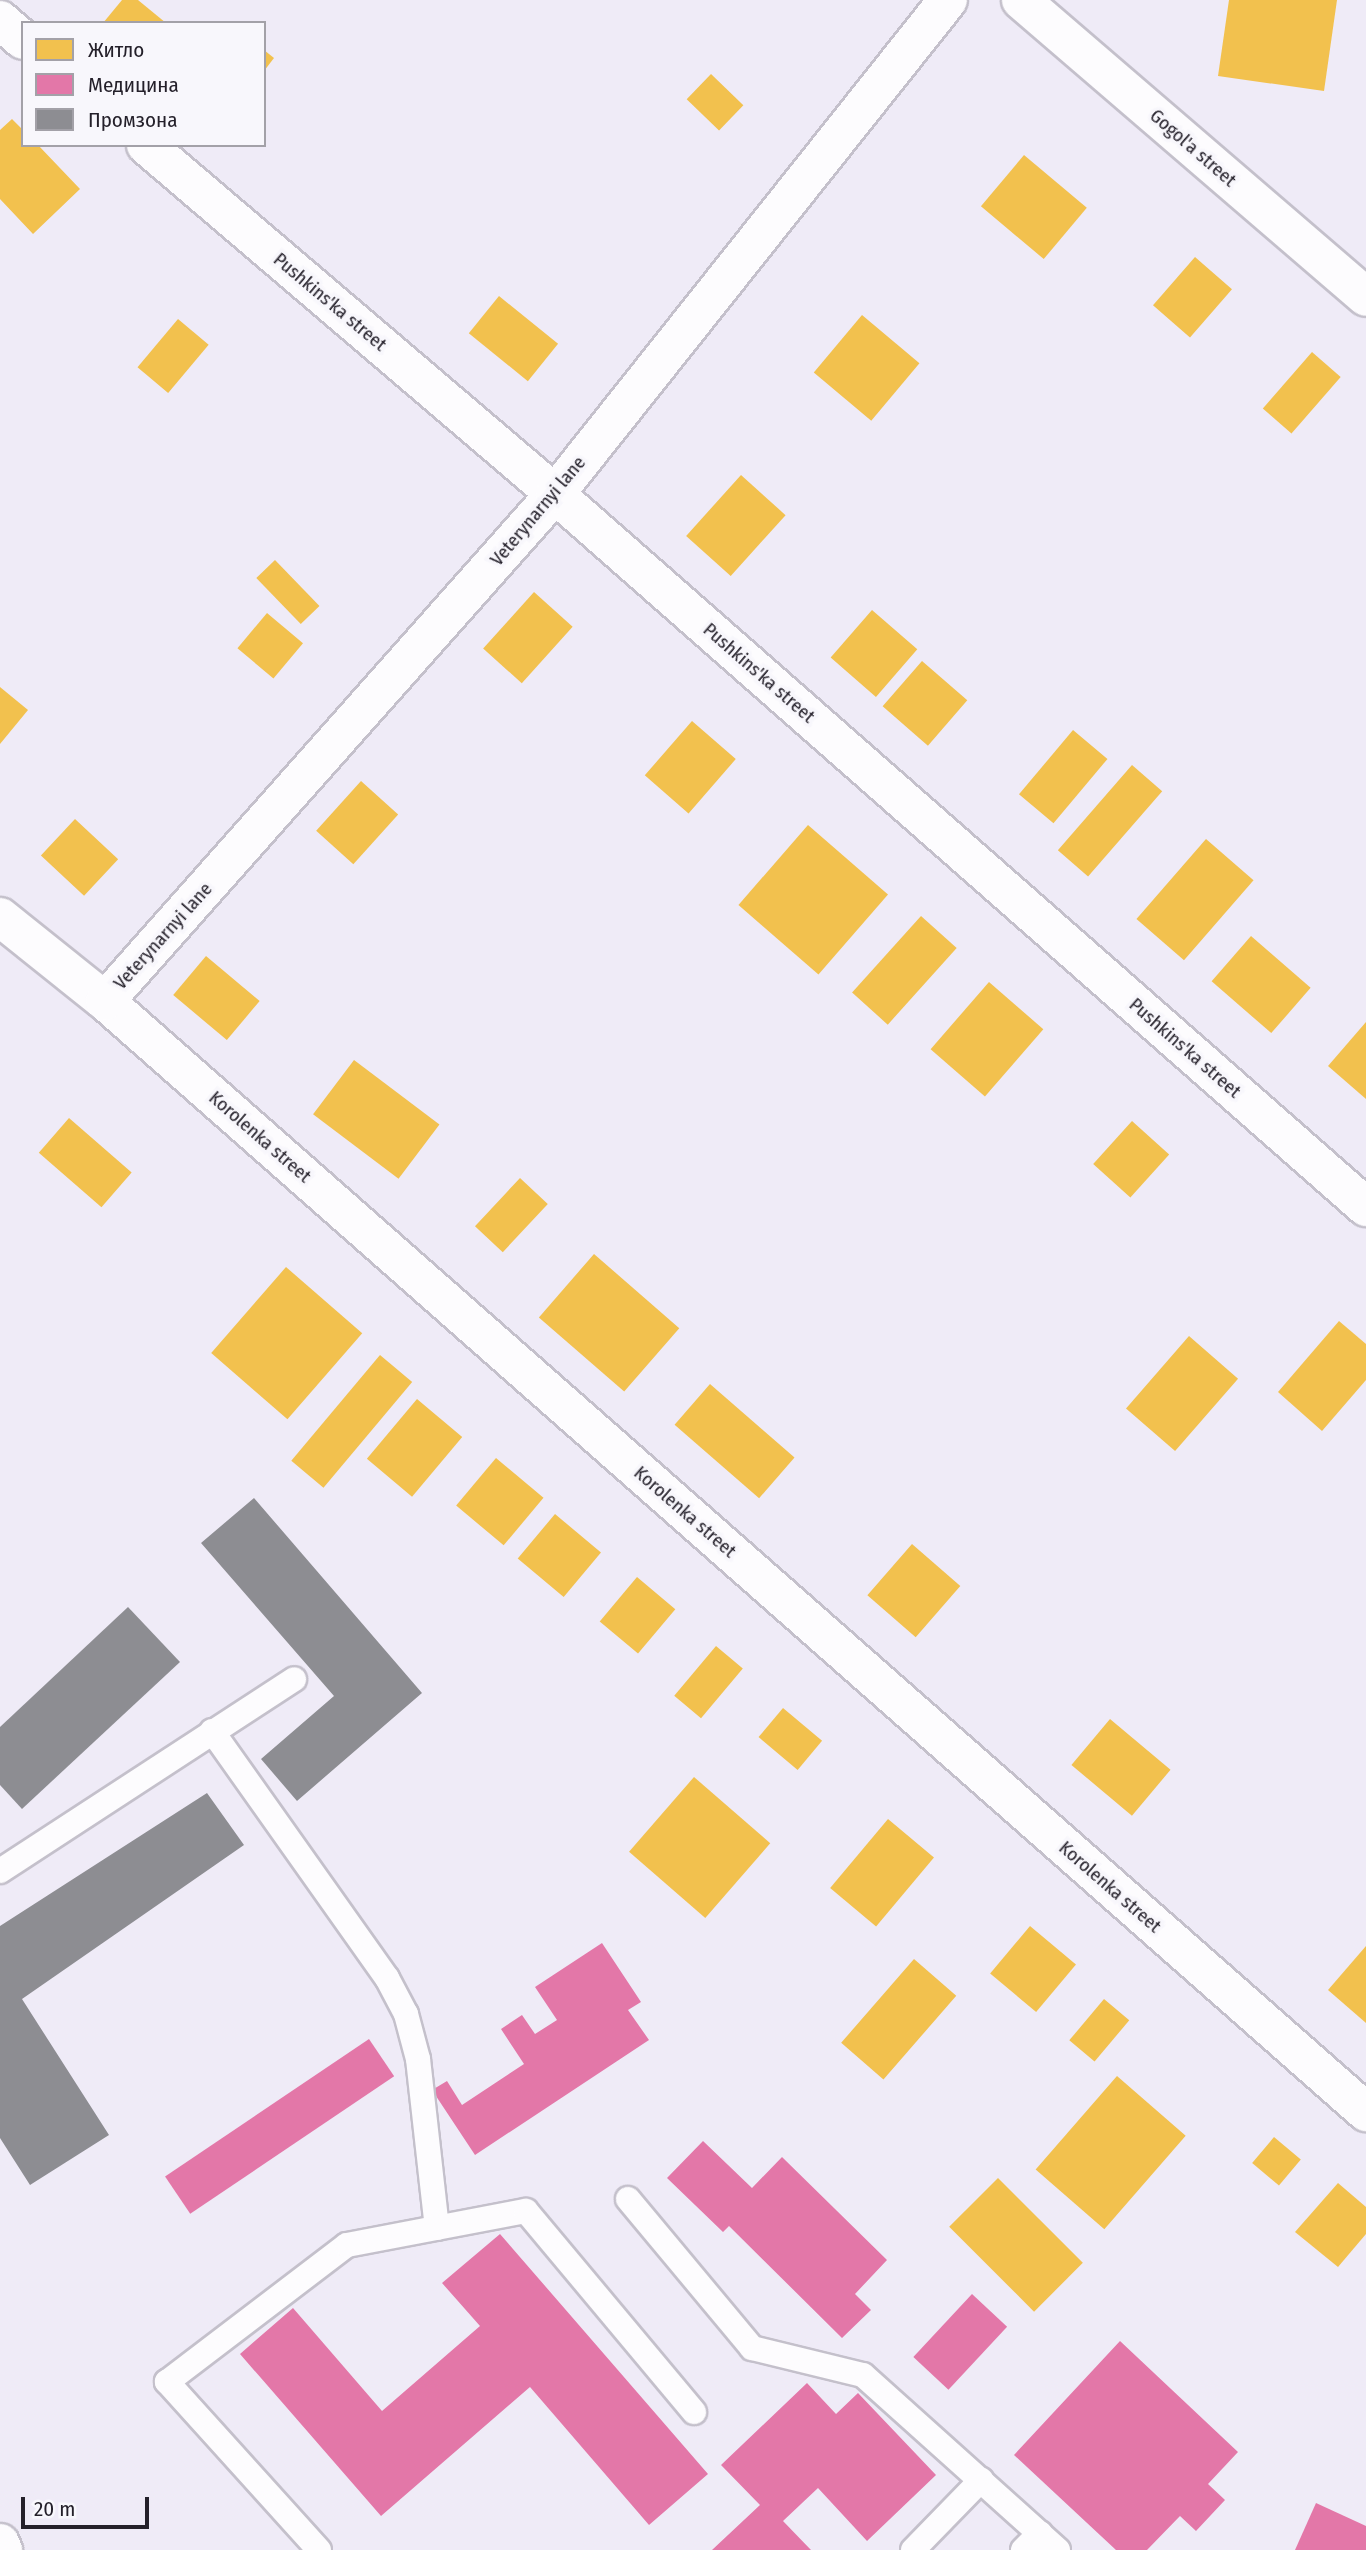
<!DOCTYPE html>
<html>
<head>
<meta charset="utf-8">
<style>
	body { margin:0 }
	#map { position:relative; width:1366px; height:2550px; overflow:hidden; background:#efebf7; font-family:"Fira Sans Condensed",sans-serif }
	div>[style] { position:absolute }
	.homes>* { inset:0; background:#f2c14e; transform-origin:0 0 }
	.health>* { inset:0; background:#e377a8; transform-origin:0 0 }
	.industry>* { inset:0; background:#8d8d92 }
	.roads { filter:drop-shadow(2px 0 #c4c0cb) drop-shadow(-2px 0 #c4c0cb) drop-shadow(0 2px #c4c0cb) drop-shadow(0 -2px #c4c0cb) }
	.lane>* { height:24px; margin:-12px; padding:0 12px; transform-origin:12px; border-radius:12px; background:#fdfcfe }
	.street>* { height:38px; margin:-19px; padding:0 19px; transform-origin:19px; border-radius:19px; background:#fdfcfe }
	span { translate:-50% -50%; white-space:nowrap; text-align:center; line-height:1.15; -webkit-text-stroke:7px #f8f7fc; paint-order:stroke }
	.street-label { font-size:19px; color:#24202a }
	.legend { position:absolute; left:21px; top:21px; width:245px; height:126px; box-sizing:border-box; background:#f8f7fc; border:2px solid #a3a1a8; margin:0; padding:9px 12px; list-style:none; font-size:21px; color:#24202a }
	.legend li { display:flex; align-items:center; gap:14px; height:35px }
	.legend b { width:35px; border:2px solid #a3a1a8 }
	.scale { position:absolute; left:21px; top:2497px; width:128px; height:32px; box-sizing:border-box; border:4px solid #24202a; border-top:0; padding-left:9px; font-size:21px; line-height:24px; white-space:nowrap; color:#24202a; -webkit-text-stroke:5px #f8f7fc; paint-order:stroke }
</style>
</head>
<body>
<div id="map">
	<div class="homes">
		<div style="clip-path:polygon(122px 0,138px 0,166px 23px,103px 23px)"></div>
		<div style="clip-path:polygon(1229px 0,1337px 0,1324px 91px,1218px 76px)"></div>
		<div style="clip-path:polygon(264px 50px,274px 58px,264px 71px)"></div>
		<div style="left:711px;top:74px;width:45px;height:35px;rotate:44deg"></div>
		<div style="clip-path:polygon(12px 119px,23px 130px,23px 145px,38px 145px,80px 189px,33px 234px,0 199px,0 130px)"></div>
		<div style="left:1024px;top:155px;width:82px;height:67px;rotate:40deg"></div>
		<div style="left:1195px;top:257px;width:49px;height:64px;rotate:41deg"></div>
		<div style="left:499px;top:296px;width:76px;height:48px;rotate:39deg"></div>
		<div style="left:862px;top:315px;width:75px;height:75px;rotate:40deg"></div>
		<div style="left:178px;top:319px;width:40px;height:63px;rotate:40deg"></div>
		<div style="left:1312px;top:352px;width:38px;height:75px;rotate:41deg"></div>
		<div style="left:741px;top:475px;width:60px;height:82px;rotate:42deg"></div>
		<div style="left:275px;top:560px;width:64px;height:26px;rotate:46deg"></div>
		<div style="left:534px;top:592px;width:52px;height:76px;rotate:42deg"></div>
		<div style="left:872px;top:610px;width:60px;height:63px;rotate:41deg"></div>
		<div style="left:267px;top:613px;width:47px;height:46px;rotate:40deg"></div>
		<div style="left:922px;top:661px;width:60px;height:60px;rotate:41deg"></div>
		<div style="clip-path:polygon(0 687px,28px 710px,0 744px)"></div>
		<div style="left:692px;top:721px;width:58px;height:72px;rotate:41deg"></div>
		<div style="left:1073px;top:730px;width:45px;height:84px;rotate:40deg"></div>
		<div style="left:1132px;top:765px;width:40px;height:113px;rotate:41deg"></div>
		<div style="left:361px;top:781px;width:50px;height:67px;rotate:42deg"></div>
		<div style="left:75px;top:819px;width:59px;height:50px;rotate:43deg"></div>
		<div style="left:808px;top:825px;width:106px;height:106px;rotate:41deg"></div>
		<div style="left:1206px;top:839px;width:63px;height:106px;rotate:41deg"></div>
		<div style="left:921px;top:916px;width:48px;height:103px;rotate:42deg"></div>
		<div style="left:1251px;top:936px;width:79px;height:60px;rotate:41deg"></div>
		<div style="left:206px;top:956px;width:70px;height:51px;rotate:40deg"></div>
		<div style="left:989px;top:982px;width:72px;height:89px;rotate:41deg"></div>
		<div style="clip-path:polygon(1366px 1022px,1366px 1099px,1328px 1066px)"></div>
		<div style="left:354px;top:1060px;width:107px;height:68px;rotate:37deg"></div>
		<div style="left:69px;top:1118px;width:83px;height:46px;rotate:41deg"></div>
		<div style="left:1132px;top:1121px;width:50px;height:58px;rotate:42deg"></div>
		<div style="left:520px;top:1178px;width:38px;height:66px;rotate:43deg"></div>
		<div style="left:594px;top:1254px;width:113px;height:84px;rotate:41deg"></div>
		<div style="left:286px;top:1267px;width:101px;height:114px;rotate:41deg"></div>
		<div style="clip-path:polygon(1339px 1321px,1366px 1344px,1366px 1380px,1322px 1431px,1278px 1392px)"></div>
		<div style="left:1189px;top:1336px;width:65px;height:96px;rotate:41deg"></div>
		<div style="left:380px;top:1355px;width:42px;height:138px;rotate:40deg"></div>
		<div style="left:710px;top:1384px;width:112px;height:54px;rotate:41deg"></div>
		<div style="left:417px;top:1399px;width:59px;height:78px;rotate:40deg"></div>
		<div style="left:496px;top:1458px;width:62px;height:62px;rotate:40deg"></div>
		<div style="left:555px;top:1514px;width:60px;height:58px;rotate:40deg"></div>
		<div style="left:912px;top:1544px;width:64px;height:68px;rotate:41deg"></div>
		<div style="left:637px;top:1577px;width:50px;height:58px;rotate:40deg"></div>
		<div style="left:716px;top:1646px;width:35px;height:65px;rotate:40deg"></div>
		<div style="left:783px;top:1708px;width:51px;height:38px;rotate:40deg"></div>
		<div style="left:1110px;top:1719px;width:79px;height:60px;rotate:40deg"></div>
		<div style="left:694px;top:1777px;width:101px;height:99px;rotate:41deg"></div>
		<div style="left:888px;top:1819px;width:60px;height:90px;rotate:40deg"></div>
		<div style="left:1030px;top:1926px;width:60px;height:62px;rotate:40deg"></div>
		<div style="clip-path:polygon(1366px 1946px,1366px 2023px,1328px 1990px)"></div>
		<div style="left:914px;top:1959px;width:56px;height:111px;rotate:41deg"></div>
		<div style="left:1104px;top:1999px;width:33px;height:54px;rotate:40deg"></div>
		<div style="left:1117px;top:2076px;width:91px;height:124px;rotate:41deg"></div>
		<div style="left:1274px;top:2137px;width:35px;height:34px;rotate:40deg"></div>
		<div style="left:998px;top:2178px;width:120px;height:69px;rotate:45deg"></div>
		<div style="clip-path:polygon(1338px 2183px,1366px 2207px,1366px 2234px,1338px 2267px,1295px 2232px)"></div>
	</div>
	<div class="health">
		<div style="clip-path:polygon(602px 1943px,641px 2002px,628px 2010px,649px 2040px,475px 2155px,432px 2090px,447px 2081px,462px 2105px,524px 2064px,501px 2029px,522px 2015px,535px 2034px,557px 2020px,535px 1987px)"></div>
		<div style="left:369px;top:2039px;width:45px;height:246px;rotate:56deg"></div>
		<div style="clip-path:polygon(703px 2141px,752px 2188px,782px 2157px,887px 2260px,855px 2294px,871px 2310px,842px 2338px,729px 2226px,723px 2232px,667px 2178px)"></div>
		<div style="clip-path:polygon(500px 2234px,708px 2474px,649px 2525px,530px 2387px,381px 2516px,240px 2354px,293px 2308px,382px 2411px,480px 2326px,442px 2283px)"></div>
		<div style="left:972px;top:2294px;width:48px;height:86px;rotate:43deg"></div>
		<div style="clip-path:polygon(1120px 2341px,1238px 2452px,1208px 2484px,1225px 2500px,1196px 2531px,1180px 2516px,1147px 2550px,1116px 2550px,1014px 2455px)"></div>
		<div style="clip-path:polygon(807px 2383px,836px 2414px,858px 2393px,936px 2475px,867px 2541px,818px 2488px,783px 2521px,811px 2550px,712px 2550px,760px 2505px,721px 2465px)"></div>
		<div style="clip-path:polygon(1316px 2503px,1366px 2526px,1366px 2550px,1295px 2550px)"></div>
	</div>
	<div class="industry">
		<div style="clip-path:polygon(254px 1498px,422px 1693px,297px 1801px,261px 1759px,334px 1696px,201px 1543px)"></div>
		<div style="clip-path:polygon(128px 1607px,180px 1662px,22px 1809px,0 1785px,0 1727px)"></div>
		<div style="clip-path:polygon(207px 1793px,244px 1845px,22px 1999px,109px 2135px,30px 2185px,0 2138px,0 1926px)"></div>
	</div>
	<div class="roads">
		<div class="lane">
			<div style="left:212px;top:1731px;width:303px;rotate:54.7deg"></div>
			<div style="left:387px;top:1978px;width:41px;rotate:62.2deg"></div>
			<div style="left:406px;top:2014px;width:47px;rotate:75.1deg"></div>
			<div style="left:418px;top:2059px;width:170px;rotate:83.6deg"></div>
			<div style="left:0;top:1871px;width:351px;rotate:-33.1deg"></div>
			<div style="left:628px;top:2199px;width:194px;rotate:50.2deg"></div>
			<div style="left:752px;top:2348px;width:114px;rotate:13.7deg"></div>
			<div style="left:863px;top:2375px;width:262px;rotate:41.9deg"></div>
			<div style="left:319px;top:2550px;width:227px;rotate:-132.1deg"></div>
			<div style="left:167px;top:2382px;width:226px;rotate:-37.3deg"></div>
			<div style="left:347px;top:2245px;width:182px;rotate:-10.8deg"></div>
			<div style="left:526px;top:2211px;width:262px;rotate:50.1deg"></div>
			<div style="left:913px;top:2550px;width:98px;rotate:-45.8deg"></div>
			<div style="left:1023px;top:2550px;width:24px;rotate:-45deg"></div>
		</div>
		<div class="street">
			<div style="left:1021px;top:0;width:455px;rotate:40.7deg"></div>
			<div style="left:0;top:20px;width:30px;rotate:41deg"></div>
			<div style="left:146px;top:145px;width:538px;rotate:40.47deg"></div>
			<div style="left:555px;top:494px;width:1080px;rotate:41.32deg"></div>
			<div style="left:0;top:917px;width:134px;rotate:38.7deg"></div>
			<div style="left:105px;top:1001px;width:1681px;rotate:41.38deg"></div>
			<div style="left:105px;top:1001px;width:678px;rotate:-48.41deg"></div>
			<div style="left:555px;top:494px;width:631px;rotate:-51.5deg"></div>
			<div style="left:0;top:2543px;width:8px;rotate:67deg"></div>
		</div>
	</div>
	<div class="street-label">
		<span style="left:1193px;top:148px;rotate:41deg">Gogol'a street</span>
		<span style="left:330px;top:302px;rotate:40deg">Pushkins'ka street</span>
		<span style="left:538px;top:511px;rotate:-50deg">Veterynarnyi lane</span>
		<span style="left:759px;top:673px;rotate:41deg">Pushkins'ka street</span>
		<span style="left:163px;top:936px;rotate:-48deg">Veterynarnyi lane</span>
		<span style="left:1185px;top:1048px;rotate:41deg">Pushkins'ka street</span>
		<span style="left:260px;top:1137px;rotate:41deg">Korolenka street</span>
		<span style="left:685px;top:1512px;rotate:41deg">Korolenka street</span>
		<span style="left:1110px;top:1887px;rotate:41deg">Korolenka street</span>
	</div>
	<ul class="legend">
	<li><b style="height:19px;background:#f2c14e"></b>Житло</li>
	<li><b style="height:19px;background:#e377a8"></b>Медицина</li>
	<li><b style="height:19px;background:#8d8d92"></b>Промзона</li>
	</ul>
	<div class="scale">20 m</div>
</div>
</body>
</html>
